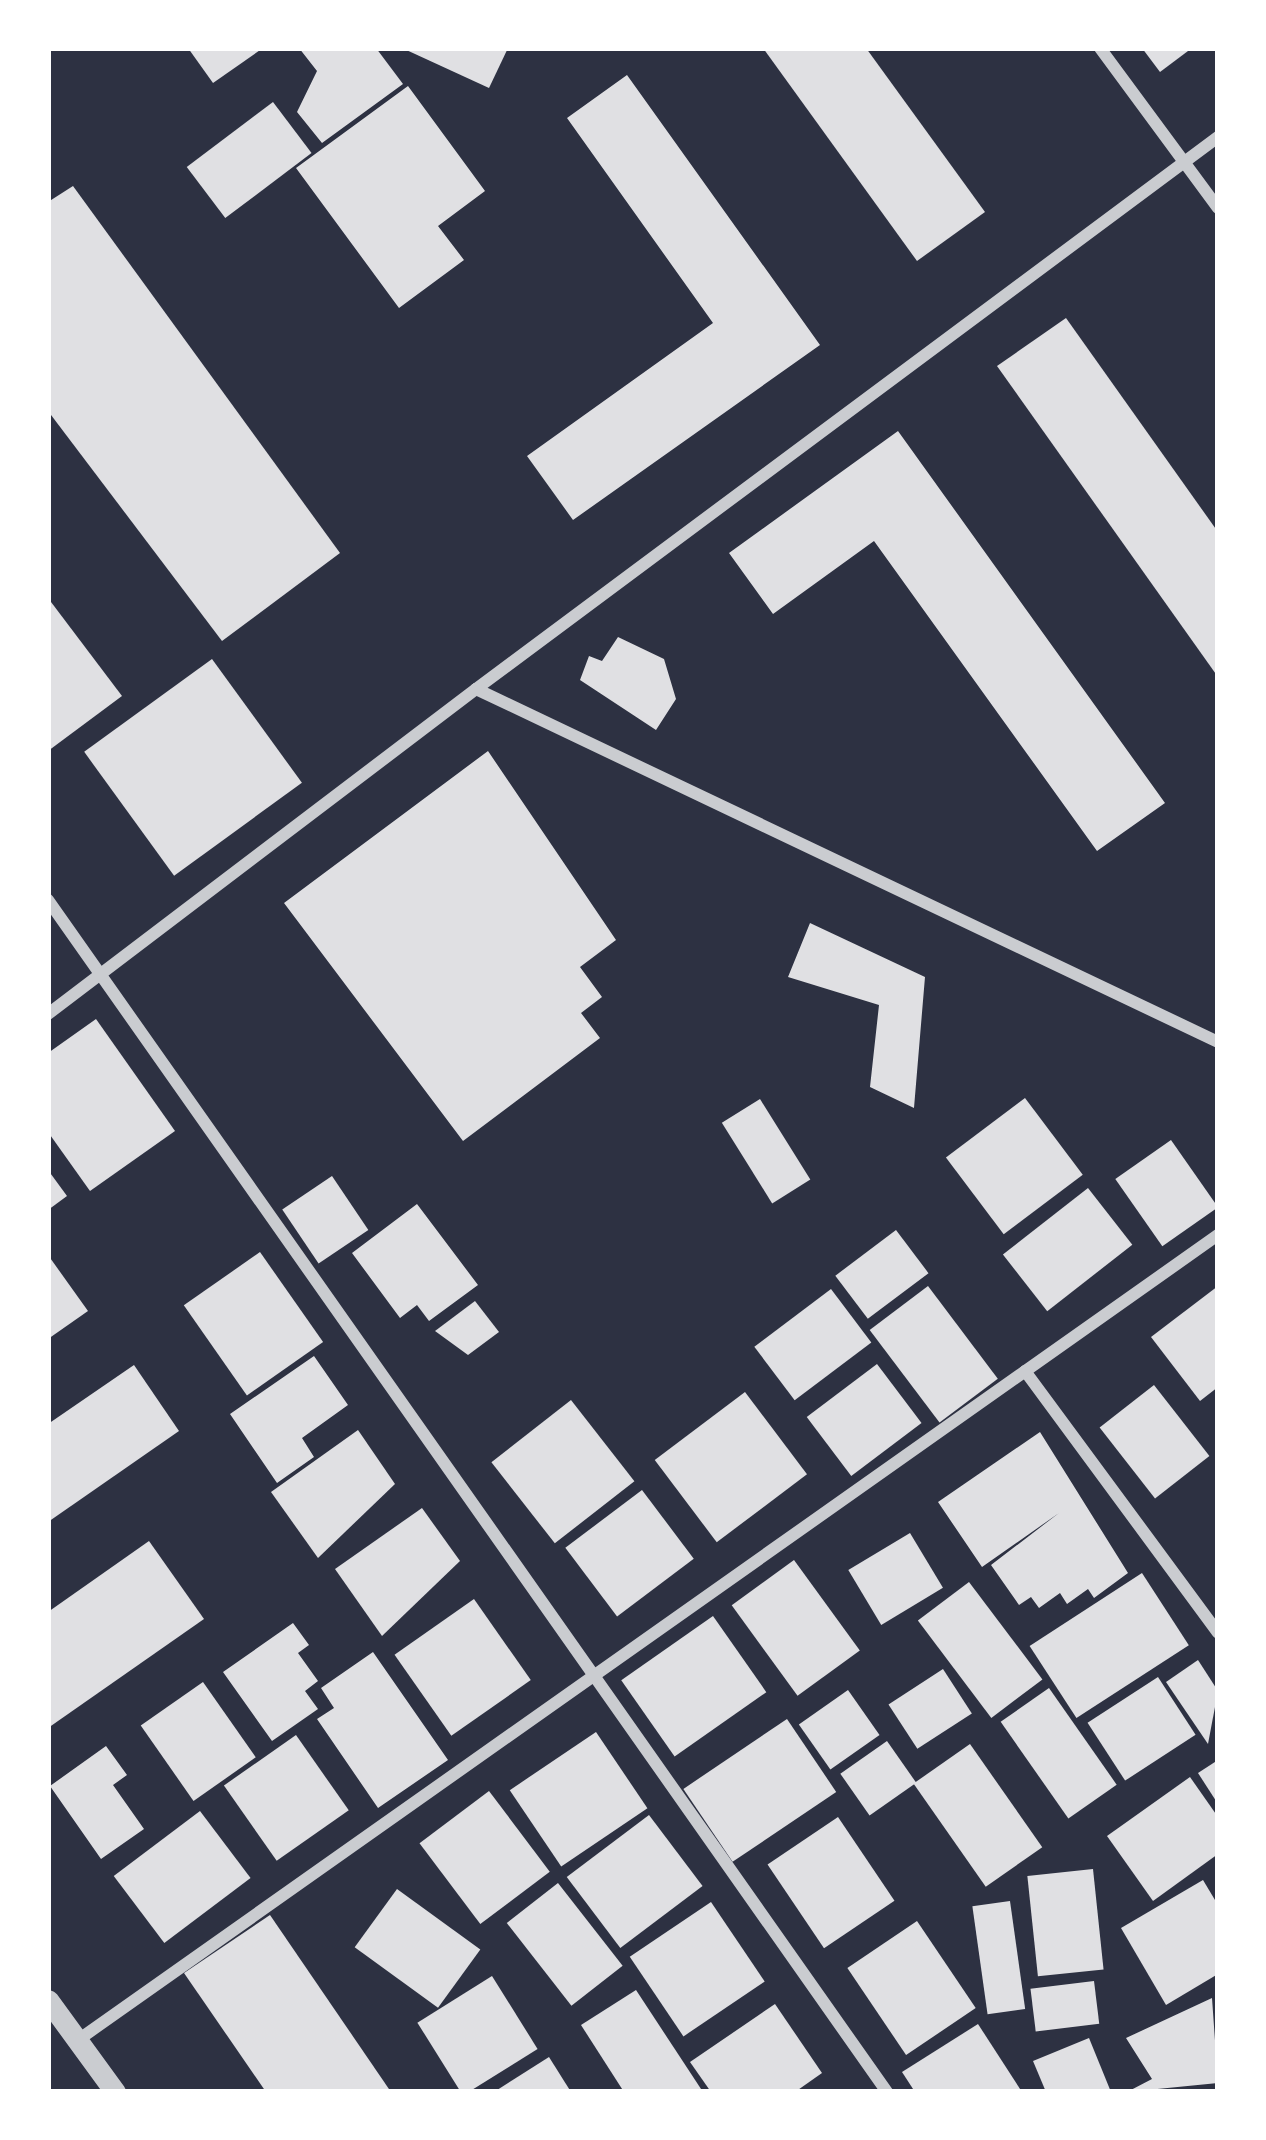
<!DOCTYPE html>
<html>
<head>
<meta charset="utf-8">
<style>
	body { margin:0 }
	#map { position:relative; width:1266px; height:2140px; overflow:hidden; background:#2d3142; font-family:Spectral,serif }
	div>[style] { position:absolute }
	.building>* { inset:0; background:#e0e0e3; transform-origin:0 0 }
	.minor>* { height:12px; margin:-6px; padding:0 6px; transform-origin:6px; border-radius:6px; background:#caccd0 }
	.tertiary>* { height:21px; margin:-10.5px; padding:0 10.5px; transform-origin:10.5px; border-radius:10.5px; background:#caccd0 }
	span { translate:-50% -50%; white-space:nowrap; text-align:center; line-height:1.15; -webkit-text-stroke:12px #fff; paint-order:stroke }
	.frame { position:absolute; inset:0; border:51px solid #fff; pointer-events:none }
</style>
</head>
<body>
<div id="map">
	<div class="building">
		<div style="clip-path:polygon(188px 48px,263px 48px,213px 83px)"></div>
		<div style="clip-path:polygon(299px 48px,376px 48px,403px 84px,322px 143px,297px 112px,317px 71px)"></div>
		<div style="clip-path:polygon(402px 48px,508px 48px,489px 88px)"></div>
		<div style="clip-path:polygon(763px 48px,866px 48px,985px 212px,917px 261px)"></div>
		<div style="clip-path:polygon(1142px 48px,1192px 48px,1160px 72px)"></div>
		<div style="clip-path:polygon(627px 75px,820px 345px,573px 520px,527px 456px,713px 323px,567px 118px)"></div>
		<div style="clip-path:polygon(408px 86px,485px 191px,438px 226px,464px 260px,399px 308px,296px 168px)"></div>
		<div style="left:273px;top:102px;width:64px;height:108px;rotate:53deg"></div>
		<div style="clip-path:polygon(73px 186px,340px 553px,222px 641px,48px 411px,48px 202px)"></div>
		<div style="clip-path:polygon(1066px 318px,1218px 532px,1218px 677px,997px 366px)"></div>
		<div style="clip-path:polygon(898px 431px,1165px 803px,1097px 851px,874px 541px,773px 614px,729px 553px)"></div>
		<div style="clip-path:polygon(48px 598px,122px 696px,48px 751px)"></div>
		<div style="clip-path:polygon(618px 637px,664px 659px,676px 699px,656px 730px,580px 680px,589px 656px,602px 661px)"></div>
		<div style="left:212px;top:659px;width:153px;height:158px;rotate:54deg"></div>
		<div style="clip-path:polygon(488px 751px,616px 940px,580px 967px,602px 997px,581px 1013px,600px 1038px,463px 1141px,284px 903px)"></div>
		<div style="clip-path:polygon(810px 923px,925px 977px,914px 1108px,870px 1087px,879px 1005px,788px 977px)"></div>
		<div style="clip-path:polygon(96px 1019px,175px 1131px,90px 1191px,48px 1132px,48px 1053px)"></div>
		<div style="left:1025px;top:1098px;width:96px;height:99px;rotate:53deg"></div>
		<div style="left:760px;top:1099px;width:95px;height:45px;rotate:58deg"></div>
		<div style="left:1171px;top:1140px;width:82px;height:68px;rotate:55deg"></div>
		<div style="clip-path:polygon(48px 1170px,67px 1196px,48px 1210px)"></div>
		<div style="left:332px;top:1176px;width:65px;height:60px;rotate:56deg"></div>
		<div style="left:1088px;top:1188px;width:72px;height:108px;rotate:52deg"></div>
		<div style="clip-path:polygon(417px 1204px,478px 1285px,429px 1321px,417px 1305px,400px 1318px,352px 1253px)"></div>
		<div style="left:896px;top:1230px;width:54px;height:76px;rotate:53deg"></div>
		<div style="left:260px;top:1252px;width:110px;height:93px;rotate:55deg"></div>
		<div style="clip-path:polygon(48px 1255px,88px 1311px,48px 1339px)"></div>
		<div style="left:928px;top:1286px;width:116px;height:73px;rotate:53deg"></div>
		<div style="clip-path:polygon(1218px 1286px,1218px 1387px,1200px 1401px,1151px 1337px)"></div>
		<div style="left:831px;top:1289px;width:67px;height:96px;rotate:53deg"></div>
		<div style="clip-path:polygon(475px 1301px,499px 1332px,468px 1355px,435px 1331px)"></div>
		<div style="clip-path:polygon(314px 1356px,348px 1405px,302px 1438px,314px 1457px,277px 1483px,230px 1414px)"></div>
		<div style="left:877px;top:1364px;width:74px;height:88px;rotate:53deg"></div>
		<div style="clip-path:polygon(134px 1365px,179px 1431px,48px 1522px,48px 1424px)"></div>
		<div style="left:1154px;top:1385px;width:90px;height:69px;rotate:52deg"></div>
		<div style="left:745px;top:1392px;width:103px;height:113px;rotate:53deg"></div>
		<div style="left:571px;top:1400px;width:103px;height:101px;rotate:52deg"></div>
		<div style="clip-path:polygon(358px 1430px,395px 1484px,318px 1558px,271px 1492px)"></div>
		<div style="clip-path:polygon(1040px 1432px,1128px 1573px,1094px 1598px,1088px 1589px,1067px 1604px,1060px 1593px,1039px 1608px,1031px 1597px,1019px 1605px,991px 1565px,1059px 1513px,982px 1567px,938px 1502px)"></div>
		<div style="left:642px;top:1490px;width:86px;height:96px;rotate:53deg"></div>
		<div style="clip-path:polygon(422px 1508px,460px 1561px,382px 1636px,335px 1569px)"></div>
		<div style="left:910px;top:1533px;width:64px;height:72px;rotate:59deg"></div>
		<div style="clip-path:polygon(149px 1541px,204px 1619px,48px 1728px,48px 1612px)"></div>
		<div style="left:794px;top:1560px;width:112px;height:77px;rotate:54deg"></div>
		<div style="left:1142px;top:1573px;width:86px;height:134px;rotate:57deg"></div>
		<div style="left:969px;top:1582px;width:122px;height:64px;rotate:53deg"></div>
		<div style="left:474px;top:1599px;width:99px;height:97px;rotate:55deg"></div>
		<div style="left:713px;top:1616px;width:93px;height:112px;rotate:55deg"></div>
		<div style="clip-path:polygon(293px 1623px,309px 1645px,298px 1653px,318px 1681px,305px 1691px,318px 1709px,272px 1741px,223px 1672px)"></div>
		<div style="clip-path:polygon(373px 1652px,448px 1760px,378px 1808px,317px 1719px,334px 1708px,321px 1688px)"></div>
		<div style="clip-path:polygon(1198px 1660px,1218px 1691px,1208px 1744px,1166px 1682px)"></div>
		<div style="left:943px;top:1669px;width:53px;height:65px;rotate:57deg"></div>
		<div style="left:1158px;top:1677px;width:69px;height:84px;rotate:57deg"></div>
		<div style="left:203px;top:1682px;width:92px;height:76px;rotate:55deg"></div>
		<div style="left:1049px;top:1688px;width:118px;height:59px;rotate:55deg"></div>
		<div style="left:848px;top:1690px;width:55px;height:60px;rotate:55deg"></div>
		<div style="left:787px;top:1719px;width:88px;height:125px;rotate:56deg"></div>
		<div style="left:596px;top:1732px;width:92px;height:104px;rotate:56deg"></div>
		<div style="left:296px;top:1735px;width:92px;height:88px;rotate:55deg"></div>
		<div style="left:887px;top:1741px;width:51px;height:57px;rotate:55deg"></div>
		<div style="left:970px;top:1744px;width:126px;height:69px;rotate:55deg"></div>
		<div style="clip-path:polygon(106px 1746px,127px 1775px,113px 1785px,144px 1829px,101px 1859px,50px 1786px)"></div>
		<div style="clip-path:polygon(1218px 1760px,1218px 1804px,1198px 1773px)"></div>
		<div style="clip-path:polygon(1190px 1777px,1218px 1817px,1218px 1854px,1153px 1901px,1107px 1836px)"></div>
		<div style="left:489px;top:1791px;width:101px;height:87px;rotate:53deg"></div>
		<div style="left:200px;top:1811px;width:84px;height:108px;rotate:53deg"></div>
		<div style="left:649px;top:1815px;width:89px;height:103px;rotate:53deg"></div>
		<div style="left:838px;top:1817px;width:101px;height:85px;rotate:56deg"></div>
		<div style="left:1093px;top:1869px;width:101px;height:66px;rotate:84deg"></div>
		<div style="clip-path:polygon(1203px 1880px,1218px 1905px,1218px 1974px,1166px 2005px,1121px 1928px)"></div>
		<div style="left:558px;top:1883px;width:105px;height:65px;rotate:52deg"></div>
		<div style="left:397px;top:1889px;width:103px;height:72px;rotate:36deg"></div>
		<div style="left:1010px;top:1901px;width:109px;height:38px;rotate:82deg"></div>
		<div style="left:711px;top:1902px;width:96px;height:98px;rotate:56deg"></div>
		<div style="clip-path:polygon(270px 1915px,391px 2092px,266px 2092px,184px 1973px)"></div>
		<div style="left:917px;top:1921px;width:105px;height:84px;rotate:56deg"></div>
		<div style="left:492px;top:1976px;width:86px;height:88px;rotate:58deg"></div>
		<div style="left:1094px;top:1981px;width:43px;height:64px;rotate:83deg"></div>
		<div style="clip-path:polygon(636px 1990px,703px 2092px,624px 2092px,581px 2025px)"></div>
		<div style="clip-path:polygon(1212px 1998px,1218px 2083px,1127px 2092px,1152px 2079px,1126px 2038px)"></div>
		<div style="clip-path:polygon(775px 2004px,822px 2073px,795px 2092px,711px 2092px,690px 2062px)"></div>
		<div style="clip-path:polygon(978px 2024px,1022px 2092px,915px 2092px,902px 2072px)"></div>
		<div style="clip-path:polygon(1089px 2038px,1111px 2092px,1046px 2092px,1033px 2061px)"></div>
		<div style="clip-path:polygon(549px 2057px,571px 2092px,494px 2092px)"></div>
	</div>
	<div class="minor">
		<div style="left:1100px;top:48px;width:199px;rotate:53.6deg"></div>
		<div style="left:476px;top:689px;width:925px;rotate:-36.65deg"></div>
		<div style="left:48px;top:900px;width:1458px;rotate:54.86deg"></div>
		<div style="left:48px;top:1014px;width:537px;rotate:-37.21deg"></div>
		<div style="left:476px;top:689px;width:822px;rotate:25.44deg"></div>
		<div style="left:1025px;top:1371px;width:325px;rotate:53.6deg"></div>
		<div style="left:78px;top:2040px;width:1396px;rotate:-35.23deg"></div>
	</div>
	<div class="tertiary">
		<div style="left:48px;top:2000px;width:114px;rotate:53.9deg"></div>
	</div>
	<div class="frame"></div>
</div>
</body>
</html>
